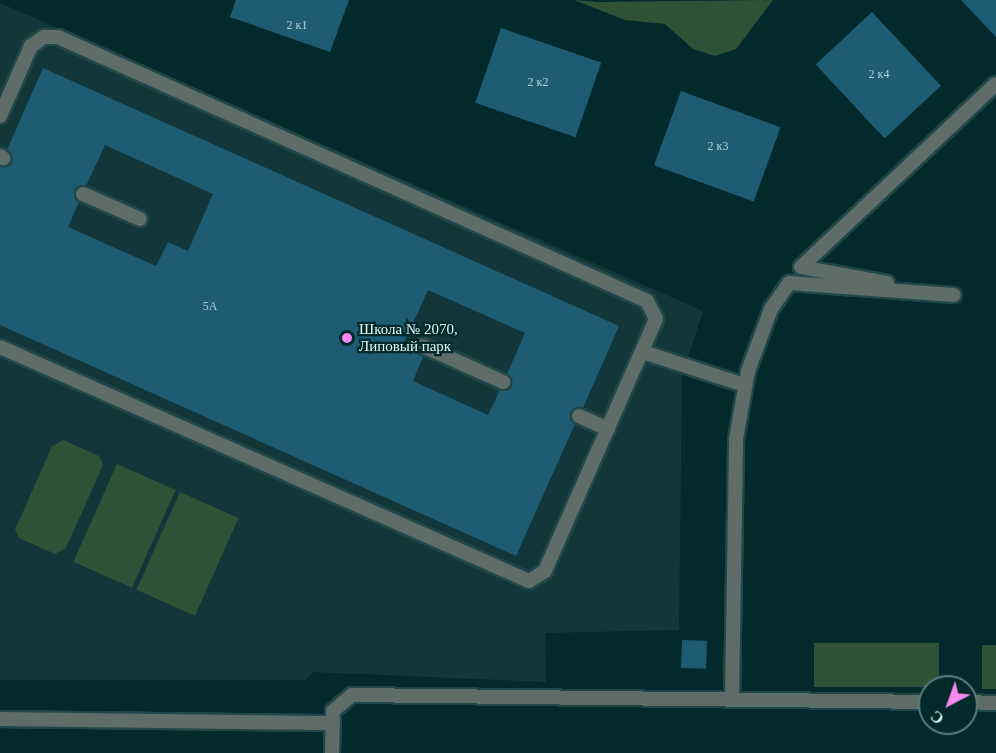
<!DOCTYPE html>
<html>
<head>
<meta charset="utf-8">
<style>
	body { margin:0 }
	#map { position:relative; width:996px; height:753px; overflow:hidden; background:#022a2c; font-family:Georgia,serif }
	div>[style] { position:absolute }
	.built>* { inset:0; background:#11373a }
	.green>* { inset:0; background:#2e5236; transform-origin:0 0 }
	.building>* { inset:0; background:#1d5c73; transform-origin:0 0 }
	.roads { filter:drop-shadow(2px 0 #224749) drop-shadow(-2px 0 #224749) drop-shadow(0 2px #224749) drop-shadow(0 -2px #224749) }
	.service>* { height:14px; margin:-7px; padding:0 7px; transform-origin:7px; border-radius:7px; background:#5e6d68 }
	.dots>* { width:16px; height:16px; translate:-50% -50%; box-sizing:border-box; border:3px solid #022a2c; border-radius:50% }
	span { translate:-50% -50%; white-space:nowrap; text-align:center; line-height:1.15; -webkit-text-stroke:4.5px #022a2c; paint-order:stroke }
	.number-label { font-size:12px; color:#b2d0d8 }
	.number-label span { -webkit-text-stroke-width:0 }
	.poi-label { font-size:15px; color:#e3f7f9 }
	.left { translate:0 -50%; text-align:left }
	.north { position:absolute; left:918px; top:675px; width:60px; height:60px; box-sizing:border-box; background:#022a2c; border:2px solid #5c7c7e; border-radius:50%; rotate:221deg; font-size:16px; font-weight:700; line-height:24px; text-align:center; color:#e3f7f9 }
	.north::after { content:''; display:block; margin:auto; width:21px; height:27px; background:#f589ef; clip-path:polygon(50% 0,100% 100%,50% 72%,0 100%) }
</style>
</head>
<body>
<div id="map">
	<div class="built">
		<div style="clip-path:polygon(0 3px,703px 311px,682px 376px,679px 630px,545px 633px,546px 682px,313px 672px,306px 680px,0 680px)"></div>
	</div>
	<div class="green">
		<div style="clip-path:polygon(574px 0,597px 2px,773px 0,736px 49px,715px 56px,693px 49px,665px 24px,625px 20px)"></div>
		<div style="clip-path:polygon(63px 440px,99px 456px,103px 465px,66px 548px,55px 554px,19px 538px,15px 530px,52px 446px)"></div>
		<div style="left:117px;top:464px;width:64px;height:107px;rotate:24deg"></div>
		<div style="left:180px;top:492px;width:64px;height:107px;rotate:24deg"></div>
		<div style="left:814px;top:643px;width:125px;height:44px"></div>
		<div style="left:982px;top:645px;width:14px;height:44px"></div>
	</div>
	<div class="building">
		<div style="clip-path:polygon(236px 0,349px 0,330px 52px,230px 17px)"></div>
		<div style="clip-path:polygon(961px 0,996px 0,996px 37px)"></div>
		<div style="left:872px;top:12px;width:101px;height:77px;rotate:47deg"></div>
		<div style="left:501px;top:28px;width:106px;height:79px;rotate:19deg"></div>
		<div style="clip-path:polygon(evenodd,43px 68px,619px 326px,583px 408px,571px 413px,575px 424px,516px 556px,0 325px,0 166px,11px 162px,7px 150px,43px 68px,105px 145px,213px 194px,188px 251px,168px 242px,156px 266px,68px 227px,79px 202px,75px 190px,86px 186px,105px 145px,43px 68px,428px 290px,525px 333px,507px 374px,511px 385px,500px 390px,488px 415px,413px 381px,423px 357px,402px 347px,428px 290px)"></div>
		<div style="left:681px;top:91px;width:106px;height:79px;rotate:20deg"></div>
		<div style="left:682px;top:640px;width:25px;height:28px;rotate:2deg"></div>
	</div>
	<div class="roads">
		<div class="service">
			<div style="left:0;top:116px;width:77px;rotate:-66.1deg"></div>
			<div style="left:31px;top:46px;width:16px;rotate:-35deg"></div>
			<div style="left:44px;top:37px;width:14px"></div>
			<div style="left:58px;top:37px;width:645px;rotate:24.14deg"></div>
			<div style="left:647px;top:301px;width:20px;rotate:63deg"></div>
			<div style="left:656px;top:319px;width:275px;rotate:113.8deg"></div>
			<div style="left:545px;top:571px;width:19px;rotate:148deg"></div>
			<div style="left:529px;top:581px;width:578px;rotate:-156.14deg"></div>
			<div style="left:0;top:156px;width:4px;rotate:34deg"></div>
			<div style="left:83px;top:194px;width:62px;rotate:23.7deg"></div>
			<div style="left:887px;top:283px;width:87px;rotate:-169.5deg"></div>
			<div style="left:801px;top:267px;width:267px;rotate:-43.2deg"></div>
			<div style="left:423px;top:346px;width:88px;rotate:24.2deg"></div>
			<div style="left:643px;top:352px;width:106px;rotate:18.1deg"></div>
			<div style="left:579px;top:416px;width:32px;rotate:24deg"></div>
			<div style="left:732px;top:700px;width:261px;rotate:-89.1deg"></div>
			<div style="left:736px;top:439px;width:69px;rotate:-80deg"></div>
			<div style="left:748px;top:371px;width:66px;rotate:-69.6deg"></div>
			<div style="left:771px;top:309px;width:32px;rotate:-55deg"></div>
			<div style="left:789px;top:283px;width:165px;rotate:4.2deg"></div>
			<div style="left:966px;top:702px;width:30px;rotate:2deg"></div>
			<div style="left:0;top:719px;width:333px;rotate:0.7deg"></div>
			<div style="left:332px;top:753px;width:42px;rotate:-88.6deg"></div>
			<div style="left:333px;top:711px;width:25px;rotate:-40deg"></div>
			<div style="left:352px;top:695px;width:578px;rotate:0.69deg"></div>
		</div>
	</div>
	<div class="dots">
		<div style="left:347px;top:338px;background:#f589ef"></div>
	</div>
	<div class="number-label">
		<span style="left:297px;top:26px">2 к1</span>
		<span style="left:879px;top:75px">2 к4</span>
		<span style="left:538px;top:83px">2 к2</span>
		<span style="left:718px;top:147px">2 к3</span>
		<span style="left:210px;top:307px">5А</span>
	</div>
	<div class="poi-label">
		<span class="left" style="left:359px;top:338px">Школа № 2070,<br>Липовый парк</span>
	</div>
	<div class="north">С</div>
</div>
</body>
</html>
